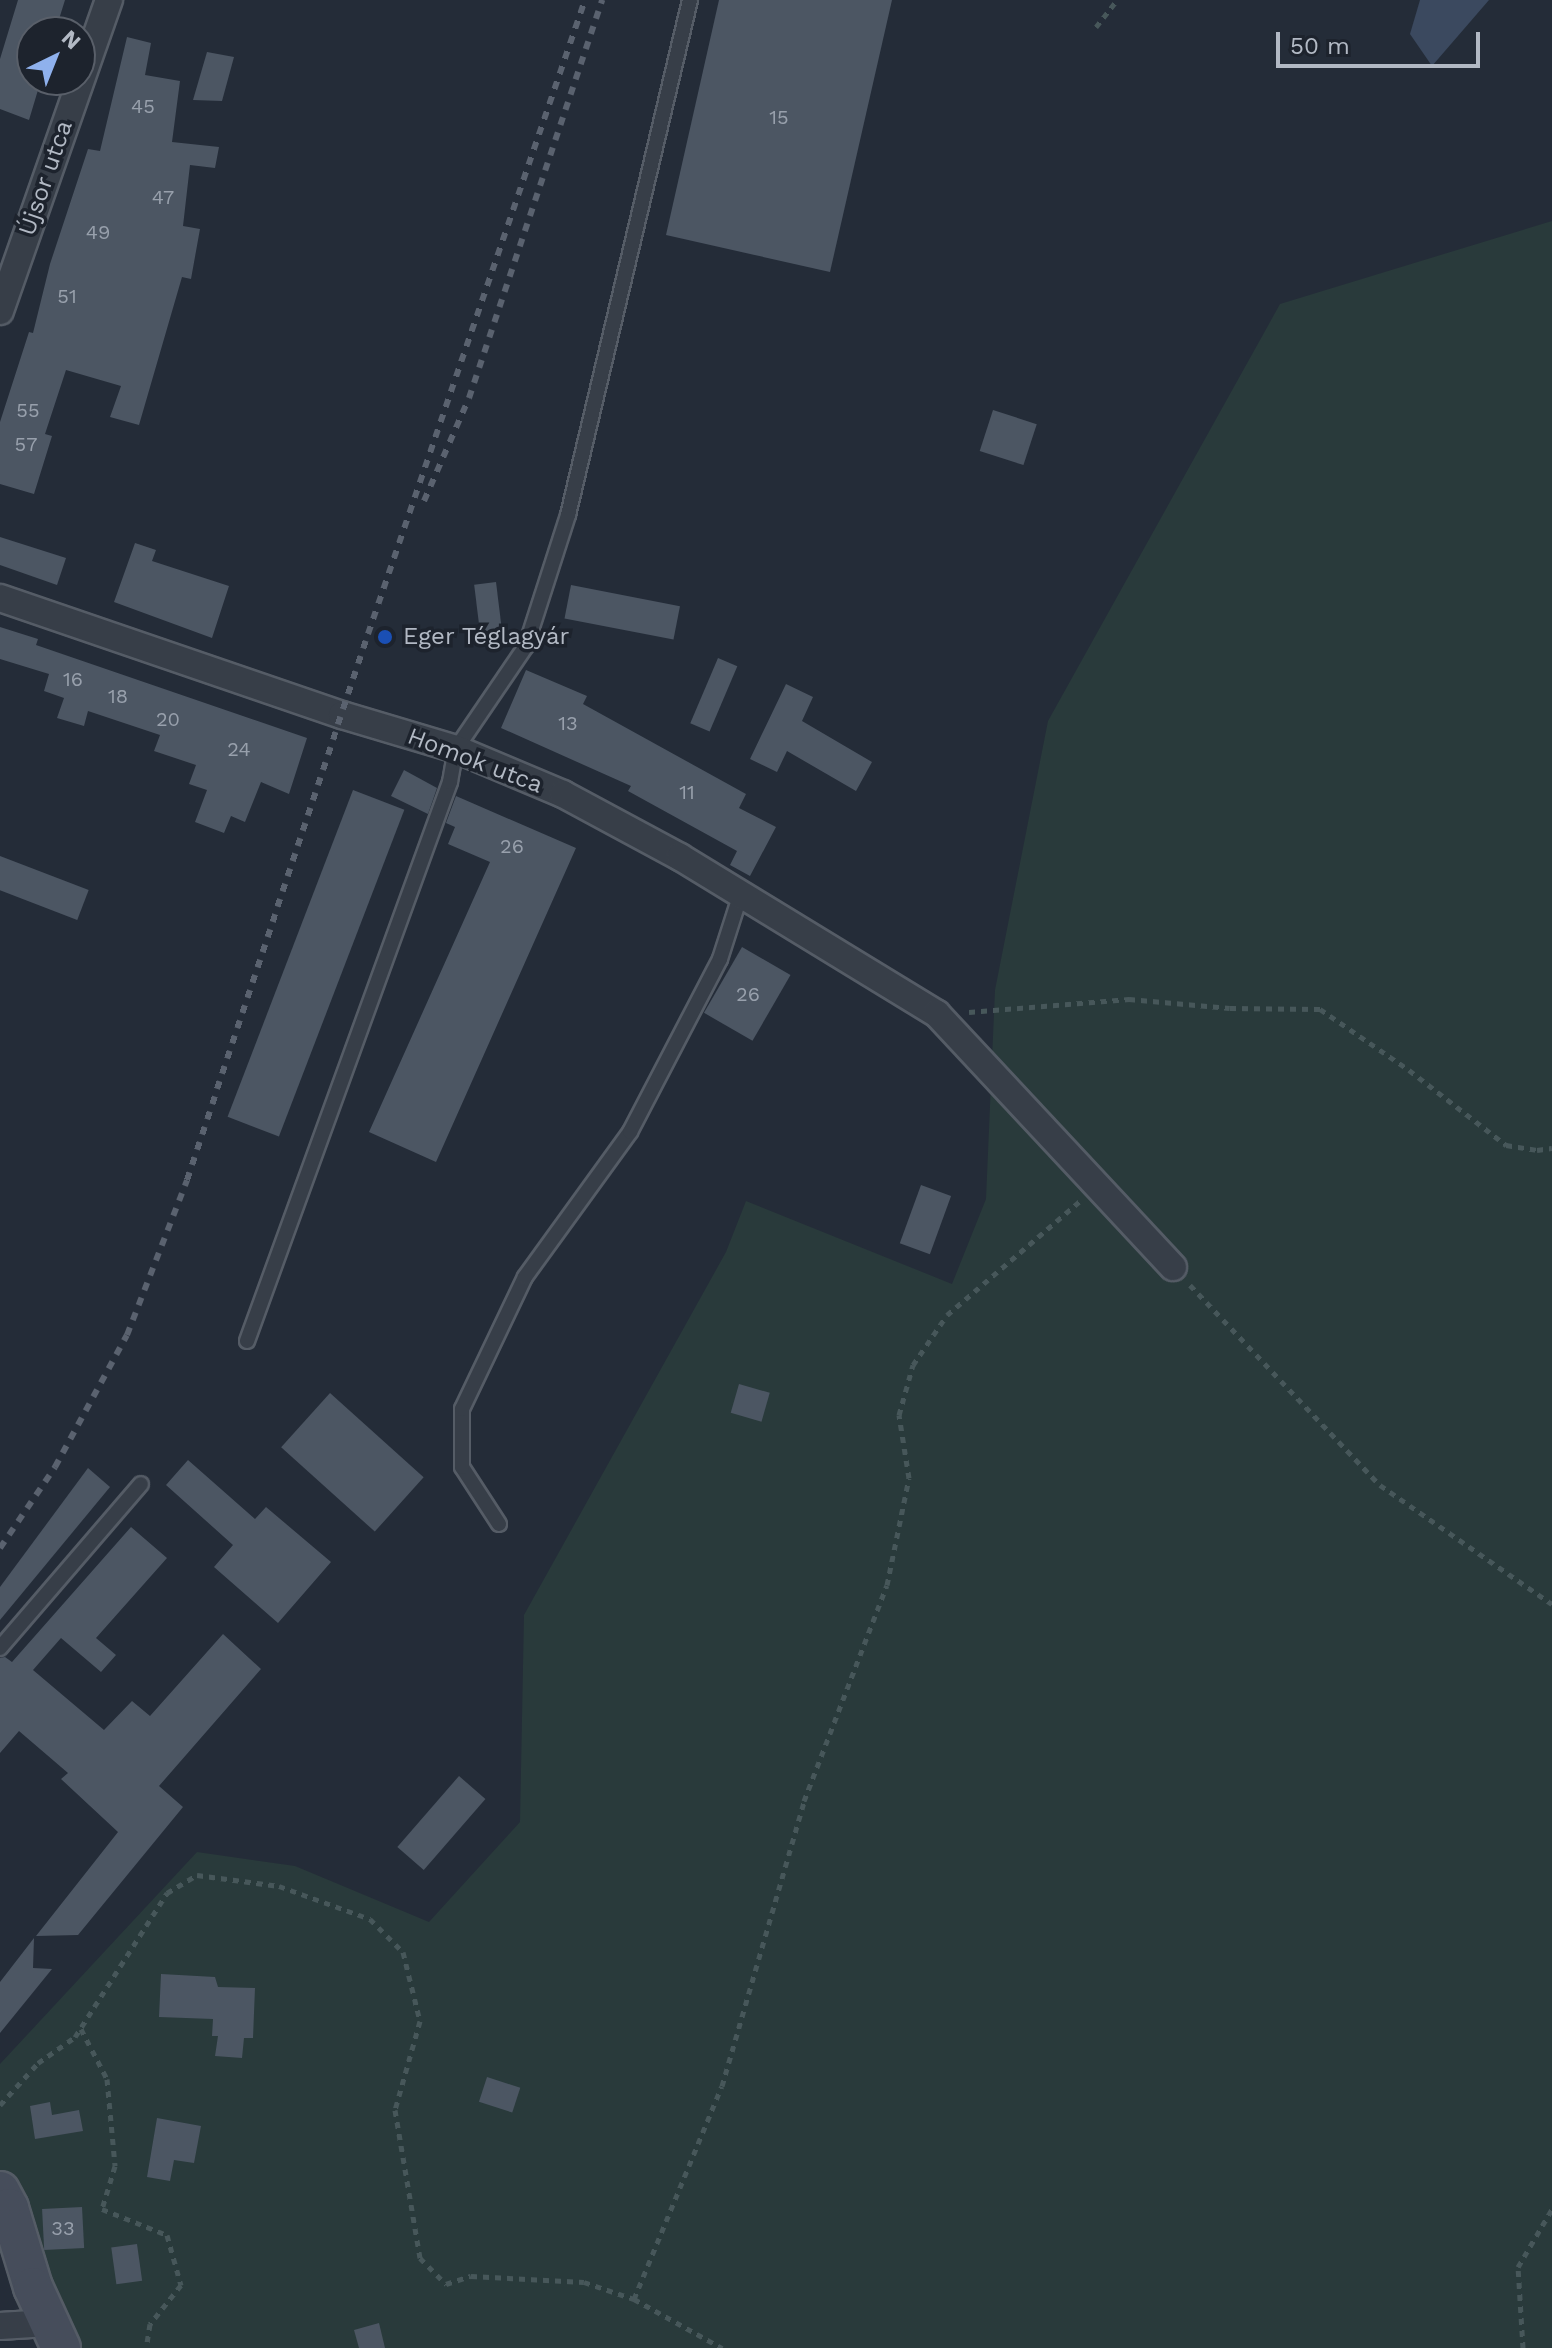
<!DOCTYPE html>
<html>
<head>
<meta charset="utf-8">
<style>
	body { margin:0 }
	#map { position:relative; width:1552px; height:2348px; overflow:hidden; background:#242c38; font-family:"Work Sans",sans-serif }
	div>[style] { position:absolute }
	.green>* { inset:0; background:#293a3b }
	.water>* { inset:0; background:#3b495f }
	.building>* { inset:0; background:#4c5663; transform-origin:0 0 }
	.path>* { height:5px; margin-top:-2.5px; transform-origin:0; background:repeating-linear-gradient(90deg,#47575a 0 6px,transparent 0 12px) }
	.roads { filter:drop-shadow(2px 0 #555c66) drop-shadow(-2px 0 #555c66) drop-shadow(0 2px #555c66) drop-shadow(0 -2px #555c66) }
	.lane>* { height:14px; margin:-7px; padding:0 7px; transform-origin:7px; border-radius:7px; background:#373e48 }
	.street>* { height:26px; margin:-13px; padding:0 13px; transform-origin:13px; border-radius:13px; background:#373e48 }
	.secondary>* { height:38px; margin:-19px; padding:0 19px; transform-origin:19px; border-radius:19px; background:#464d5b }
	.rail>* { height:6px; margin-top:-3px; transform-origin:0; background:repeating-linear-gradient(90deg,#5a626f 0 8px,transparent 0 16px) }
	.dots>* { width:22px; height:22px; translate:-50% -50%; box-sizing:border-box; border:4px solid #1d232d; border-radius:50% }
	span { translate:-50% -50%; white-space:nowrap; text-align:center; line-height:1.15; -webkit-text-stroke:7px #1d232d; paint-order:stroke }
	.number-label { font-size:20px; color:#98a0ac }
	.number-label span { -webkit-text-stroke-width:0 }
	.street-label { font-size:24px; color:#b2b9c4 }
	.poi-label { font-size:24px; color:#b2b9c4 }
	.left { translate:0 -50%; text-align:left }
	.north { position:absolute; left:16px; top:16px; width:80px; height:80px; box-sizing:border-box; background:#1d232d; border:2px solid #595f69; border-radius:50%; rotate:43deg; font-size:22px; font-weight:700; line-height:32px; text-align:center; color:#b2b9c4 }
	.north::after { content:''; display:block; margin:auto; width:28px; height:36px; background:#8fb1ed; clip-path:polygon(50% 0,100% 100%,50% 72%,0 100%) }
	.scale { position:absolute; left:1276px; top:32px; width:204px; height:36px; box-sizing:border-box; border:4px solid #b2b9c4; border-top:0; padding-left:10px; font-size:24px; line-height:28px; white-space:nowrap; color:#b2b9c4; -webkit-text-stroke:6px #1d232d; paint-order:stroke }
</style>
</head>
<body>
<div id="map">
	<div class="green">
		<div style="clip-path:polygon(1552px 221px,1552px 2348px,59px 2348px,0 2225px,0 2064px,197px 1852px,295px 1866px,429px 1922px,520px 1822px,524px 1615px,726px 1252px,746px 1201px,952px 1284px,986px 1199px,995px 990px,1048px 721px,1280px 304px)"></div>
	</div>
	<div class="water">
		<div style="clip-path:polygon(1420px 0,1489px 0,1432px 66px,1410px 34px)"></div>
	</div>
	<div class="building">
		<div style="clip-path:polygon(18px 0,65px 0,55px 32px,32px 32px,32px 80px,41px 80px,29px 120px,0 109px,0 59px)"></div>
		<div style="clip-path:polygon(719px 0,892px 0,830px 272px,666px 235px)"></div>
		<div style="clip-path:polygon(127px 37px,151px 43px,145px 75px,180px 81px,172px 142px,219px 147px,215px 168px,190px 165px,183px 226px,200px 229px,191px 279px,182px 277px,139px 425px,110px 417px,121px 386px,66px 370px,45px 434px,52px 436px,34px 494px,0 484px,0 422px,29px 332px,33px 333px,50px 264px,88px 149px,100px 151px)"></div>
		<div style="clip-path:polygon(207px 52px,234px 57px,222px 101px,193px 100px)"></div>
		<div style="left:993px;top:410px;width:46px;height:43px;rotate:18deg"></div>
		<div style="clip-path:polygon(0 537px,66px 558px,57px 585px,0 565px)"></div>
		<div style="clip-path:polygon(135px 543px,156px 550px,152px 561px,229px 586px,212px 638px,114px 602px)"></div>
		<div style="left:496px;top:582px;width:48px;height:22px;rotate:83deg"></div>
		<div style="left:571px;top:585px;width:111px;height:34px;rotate:11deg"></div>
		<div style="clip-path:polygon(0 627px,38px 639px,36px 645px,307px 738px,289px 794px,261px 782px,245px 822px,231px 816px,224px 833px,195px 822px,207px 790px,189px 784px,196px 765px,154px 751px,160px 735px,88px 711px,84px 726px,57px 718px,64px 698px,44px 691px,49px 674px,0 659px)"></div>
		<div style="left:718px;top:658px;width:21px;height:71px;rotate:23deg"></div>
		<div style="clip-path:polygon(526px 670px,587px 696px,583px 704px,746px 794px,739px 808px,776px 827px,750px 876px,730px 865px,737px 851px,628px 791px,631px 786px,501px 728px)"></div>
		<div style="clip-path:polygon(786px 684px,813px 697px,802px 721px,872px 762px,856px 791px,787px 751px,777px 772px,750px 759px)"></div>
		<div style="clip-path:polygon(404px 770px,437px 788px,428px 814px,391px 796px)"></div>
		<div style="left:353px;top:790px;width:55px;height:350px;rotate:21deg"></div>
		<div style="clip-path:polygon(456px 796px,576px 848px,436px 1162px,369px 1132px,490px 862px,448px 844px,455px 827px,446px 823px)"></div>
		<div style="left:0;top:856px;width:95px;height:32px;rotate:21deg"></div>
		<div style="left:742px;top:947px;width:56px;height:76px;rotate:30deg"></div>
		<div style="left:921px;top:1185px;width:32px;height:62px;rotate:20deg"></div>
		<div style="left:739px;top:1384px;width:32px;height:30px;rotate:16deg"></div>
		<div style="left:330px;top:1393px;width:126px;height:73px;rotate:42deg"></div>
		<div style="clip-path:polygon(188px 1460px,255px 1519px,266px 1507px,331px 1562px,278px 1623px,214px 1567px,233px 1545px,166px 1485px)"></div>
		<div style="clip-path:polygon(88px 1468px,110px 1487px,0 1620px,0 1587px)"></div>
		<div style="clip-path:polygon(131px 1527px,167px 1558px,96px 1638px,116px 1655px,101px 1672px,61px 1638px,33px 1670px,104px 1730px,132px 1701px,150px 1716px,223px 1634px,261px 1669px,159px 1786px,183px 1807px,78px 1935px,36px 1936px,118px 1832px,61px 1779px,68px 1773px,19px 1731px,0 1753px,0 1658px,5px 1657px,12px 1662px)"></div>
		<div style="left:459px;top:1776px;width:35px;height:94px;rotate:41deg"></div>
		<div style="clip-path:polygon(34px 1938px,33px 1968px,52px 1969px,0 2033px,0 1982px)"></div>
		<div style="clip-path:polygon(161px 1974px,215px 1977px,218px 1987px,255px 1988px,253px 2038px,244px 2038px,242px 2058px,215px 2056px,218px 2036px,212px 2036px,213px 2019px,159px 2017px)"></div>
		<div style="left:487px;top:2077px;width:35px;height:26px;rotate:18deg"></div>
		<div style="clip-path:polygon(50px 2102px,52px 2115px,79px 2110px,83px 2131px,35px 2139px,30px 2106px)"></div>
		<div style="clip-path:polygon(157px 2118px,201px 2126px,194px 2163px,174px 2160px,170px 2181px,147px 2177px)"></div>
		<div style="left:82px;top:2207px;width:41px;height:40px;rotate:87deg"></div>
		<div style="left:137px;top:2244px;width:37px;height:26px;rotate:82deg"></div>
		<div style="clip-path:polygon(379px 2323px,385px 2348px,359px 2348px,354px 2330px)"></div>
	</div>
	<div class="path">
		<div style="left:1096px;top:27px;width:34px;rotate:-52deg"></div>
		<div style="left:969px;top:1012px;width:161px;rotate:-4.6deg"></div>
		<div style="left:1129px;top:999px;width:101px;rotate:5.1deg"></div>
		<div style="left:1230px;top:1008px;width:90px;rotate:0.6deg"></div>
		<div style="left:1320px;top:1009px;width:108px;rotate:34.4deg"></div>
		<div style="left:1409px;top:1070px;width:123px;rotate:37.7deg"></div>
		<div style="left:1506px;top:1145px;width:31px;rotate:9deg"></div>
		<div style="left:1537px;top:1150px;width:15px;rotate:-8deg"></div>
		<div style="left:1190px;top:1285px;width:276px;rotate:46.5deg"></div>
		<div style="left:1380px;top:1485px;width:209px;rotate:34.7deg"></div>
		<div style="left:81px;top:2029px;width:56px;rotate:62.5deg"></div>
		<div style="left:107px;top:2079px;width:87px;rotate:84.7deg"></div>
		<div style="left:115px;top:2166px;width:45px;rotate:106.8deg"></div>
		<div style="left:102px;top:2209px;width:70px;rotate:21.8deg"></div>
		<div style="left:167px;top:2235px;width:52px;rotate:74.4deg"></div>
		<div style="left:181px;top:2285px;width:50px;rotate:128.5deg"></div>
		<div style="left:150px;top:2324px;width:24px;rotate:99deg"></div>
		<div style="left:0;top:2105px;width:57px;rotate:-47.9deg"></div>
		<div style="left:38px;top:2063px;width:45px;rotate:-35.1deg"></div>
		<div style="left:75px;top:2037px;width:171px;rotate:-57.4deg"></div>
		<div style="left:167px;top:1893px;width:35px;rotate:-31deg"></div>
		<div style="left:197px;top:1875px;width:83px;rotate:7.6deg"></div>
		<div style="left:279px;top:1886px;width:97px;rotate:19.9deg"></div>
		<div style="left:370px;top:1919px;width:47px;rotate:45deg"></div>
		<div style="left:403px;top:1952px;width:71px;rotate:76.2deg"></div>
		<div style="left:420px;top:2021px;width:92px;rotate:105.7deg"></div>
		<div style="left:395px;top:2110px;width:150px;rotate:80.4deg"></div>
		<div style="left:420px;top:2258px;width:37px;rotate:45deg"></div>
		<div style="left:446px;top:2284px;width:26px;rotate:-18deg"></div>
		<div style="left:471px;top:2276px;width:113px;rotate:3deg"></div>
		<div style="left:584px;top:2282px;width:53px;rotate:18.8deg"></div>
		<div style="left:634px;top:2299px;width:101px;rotate:29.1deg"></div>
		<div style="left:634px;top:2299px;width:230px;rotate:-67.6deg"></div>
		<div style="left:722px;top:2086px;width:297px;rotate:-73.9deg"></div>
		<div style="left:804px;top:1801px;width:231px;rotate:-69deg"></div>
		<div style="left:887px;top:1585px;width:109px;rotate:-78.4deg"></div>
		<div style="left:909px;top:1478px;width:64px;rotate:-99deg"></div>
		<div style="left:899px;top:1415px;width:52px;rotate:-74.4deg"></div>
		<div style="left:913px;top:1365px;width:60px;rotate:-55.8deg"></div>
		<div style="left:947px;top:1315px;width:175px;rotate:-40.6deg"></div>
		<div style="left:1523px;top:2348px;width:81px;rotate:-93.5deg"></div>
		<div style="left:1518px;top:2267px;width:67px;rotate:-59.6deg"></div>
	</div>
	<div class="roads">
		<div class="lane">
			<div style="left:247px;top:1341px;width:595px;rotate:-70.04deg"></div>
			<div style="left:450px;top:782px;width:34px;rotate:-80deg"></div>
			<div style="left:456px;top:749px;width:125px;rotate:-55.8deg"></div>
			<div style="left:526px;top:646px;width:138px;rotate:-72.2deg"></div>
			<div style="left:568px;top:515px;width:529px;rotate:-76.67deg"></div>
			<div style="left:499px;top:1524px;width:68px;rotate:-123deg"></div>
			<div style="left:462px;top:1467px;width:58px;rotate:-90deg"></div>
			<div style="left:462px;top:1409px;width:146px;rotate:-64.5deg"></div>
			<div style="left:525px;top:1277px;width:179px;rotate:-54.1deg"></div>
			<div style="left:630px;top:1132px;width:195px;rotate:-62.5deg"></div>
			<div style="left:720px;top:959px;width:69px;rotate:-72.3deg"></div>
			<div style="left:0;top:1648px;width:216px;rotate:-49.3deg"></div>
		</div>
		<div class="street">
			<div style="left:0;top:311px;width:330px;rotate:-70.7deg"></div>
			<div style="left:0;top:598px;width:361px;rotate:18.9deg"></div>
			<div style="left:342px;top:715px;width:119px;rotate:16.6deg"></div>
			<div style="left:456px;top:749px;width:116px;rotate:22.8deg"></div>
			<div style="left:563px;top:794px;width:133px;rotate:28.3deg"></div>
			<div style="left:680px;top:857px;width:301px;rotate:31.4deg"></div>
			<div style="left:937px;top:1014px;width:346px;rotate:47deg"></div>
			<div style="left:0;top:2326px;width:48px;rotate:-3.6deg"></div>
		</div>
		<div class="secondary">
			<div style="left:0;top:2191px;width:19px;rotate:62deg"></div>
			<div style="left:9px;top:2208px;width:83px;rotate:73.1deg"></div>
			<div style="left:33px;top:2287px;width:67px;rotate:65.3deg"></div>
		</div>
	</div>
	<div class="rail">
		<div style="left:424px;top:501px;width:112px;rotate:-66.4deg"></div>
		<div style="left:469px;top:398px;width:420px;rotate:-71.5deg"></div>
		<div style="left:0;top:1548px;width:98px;rotate:-55.8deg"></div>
		<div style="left:55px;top:1467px;width:150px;rotate:-61.4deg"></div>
		<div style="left:127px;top:1335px;width:166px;rotate:-68.8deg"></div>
		<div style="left:187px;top:1180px;width:575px;rotate:-71.66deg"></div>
		<div style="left:368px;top:634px;width:670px;rotate:-71.11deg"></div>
	</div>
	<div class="dots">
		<div style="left:385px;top:637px;background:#1a4fb4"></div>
	</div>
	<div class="number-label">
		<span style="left:143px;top:106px">45</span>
		<span style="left:779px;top:117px">15</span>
		<span style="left:163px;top:197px">47</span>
		<span style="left:98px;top:232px">49</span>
		<span style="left:67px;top:296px">51</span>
		<span style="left:28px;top:410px">55</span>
		<span style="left:26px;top:444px">57</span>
		<span style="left:73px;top:679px">16</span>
		<span style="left:118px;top:696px">18</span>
		<span style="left:168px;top:719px">20</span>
		<span style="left:568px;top:723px">13</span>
		<span style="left:239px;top:749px">24</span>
		<span style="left:687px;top:792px">11</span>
		<span style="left:512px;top:846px">26</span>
		<span style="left:748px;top:994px">26</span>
		<span style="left:63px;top:2228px">33</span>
	</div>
	<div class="street-label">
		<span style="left:46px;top:178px;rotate:-71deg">Újsor utca</span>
		<span style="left:475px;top:761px;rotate:21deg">Homok utca</span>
	</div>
	<div class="poi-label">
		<span class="left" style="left:403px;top:637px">Eger Téglagyár</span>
	</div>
	<div class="north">N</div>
	<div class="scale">50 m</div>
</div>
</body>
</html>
